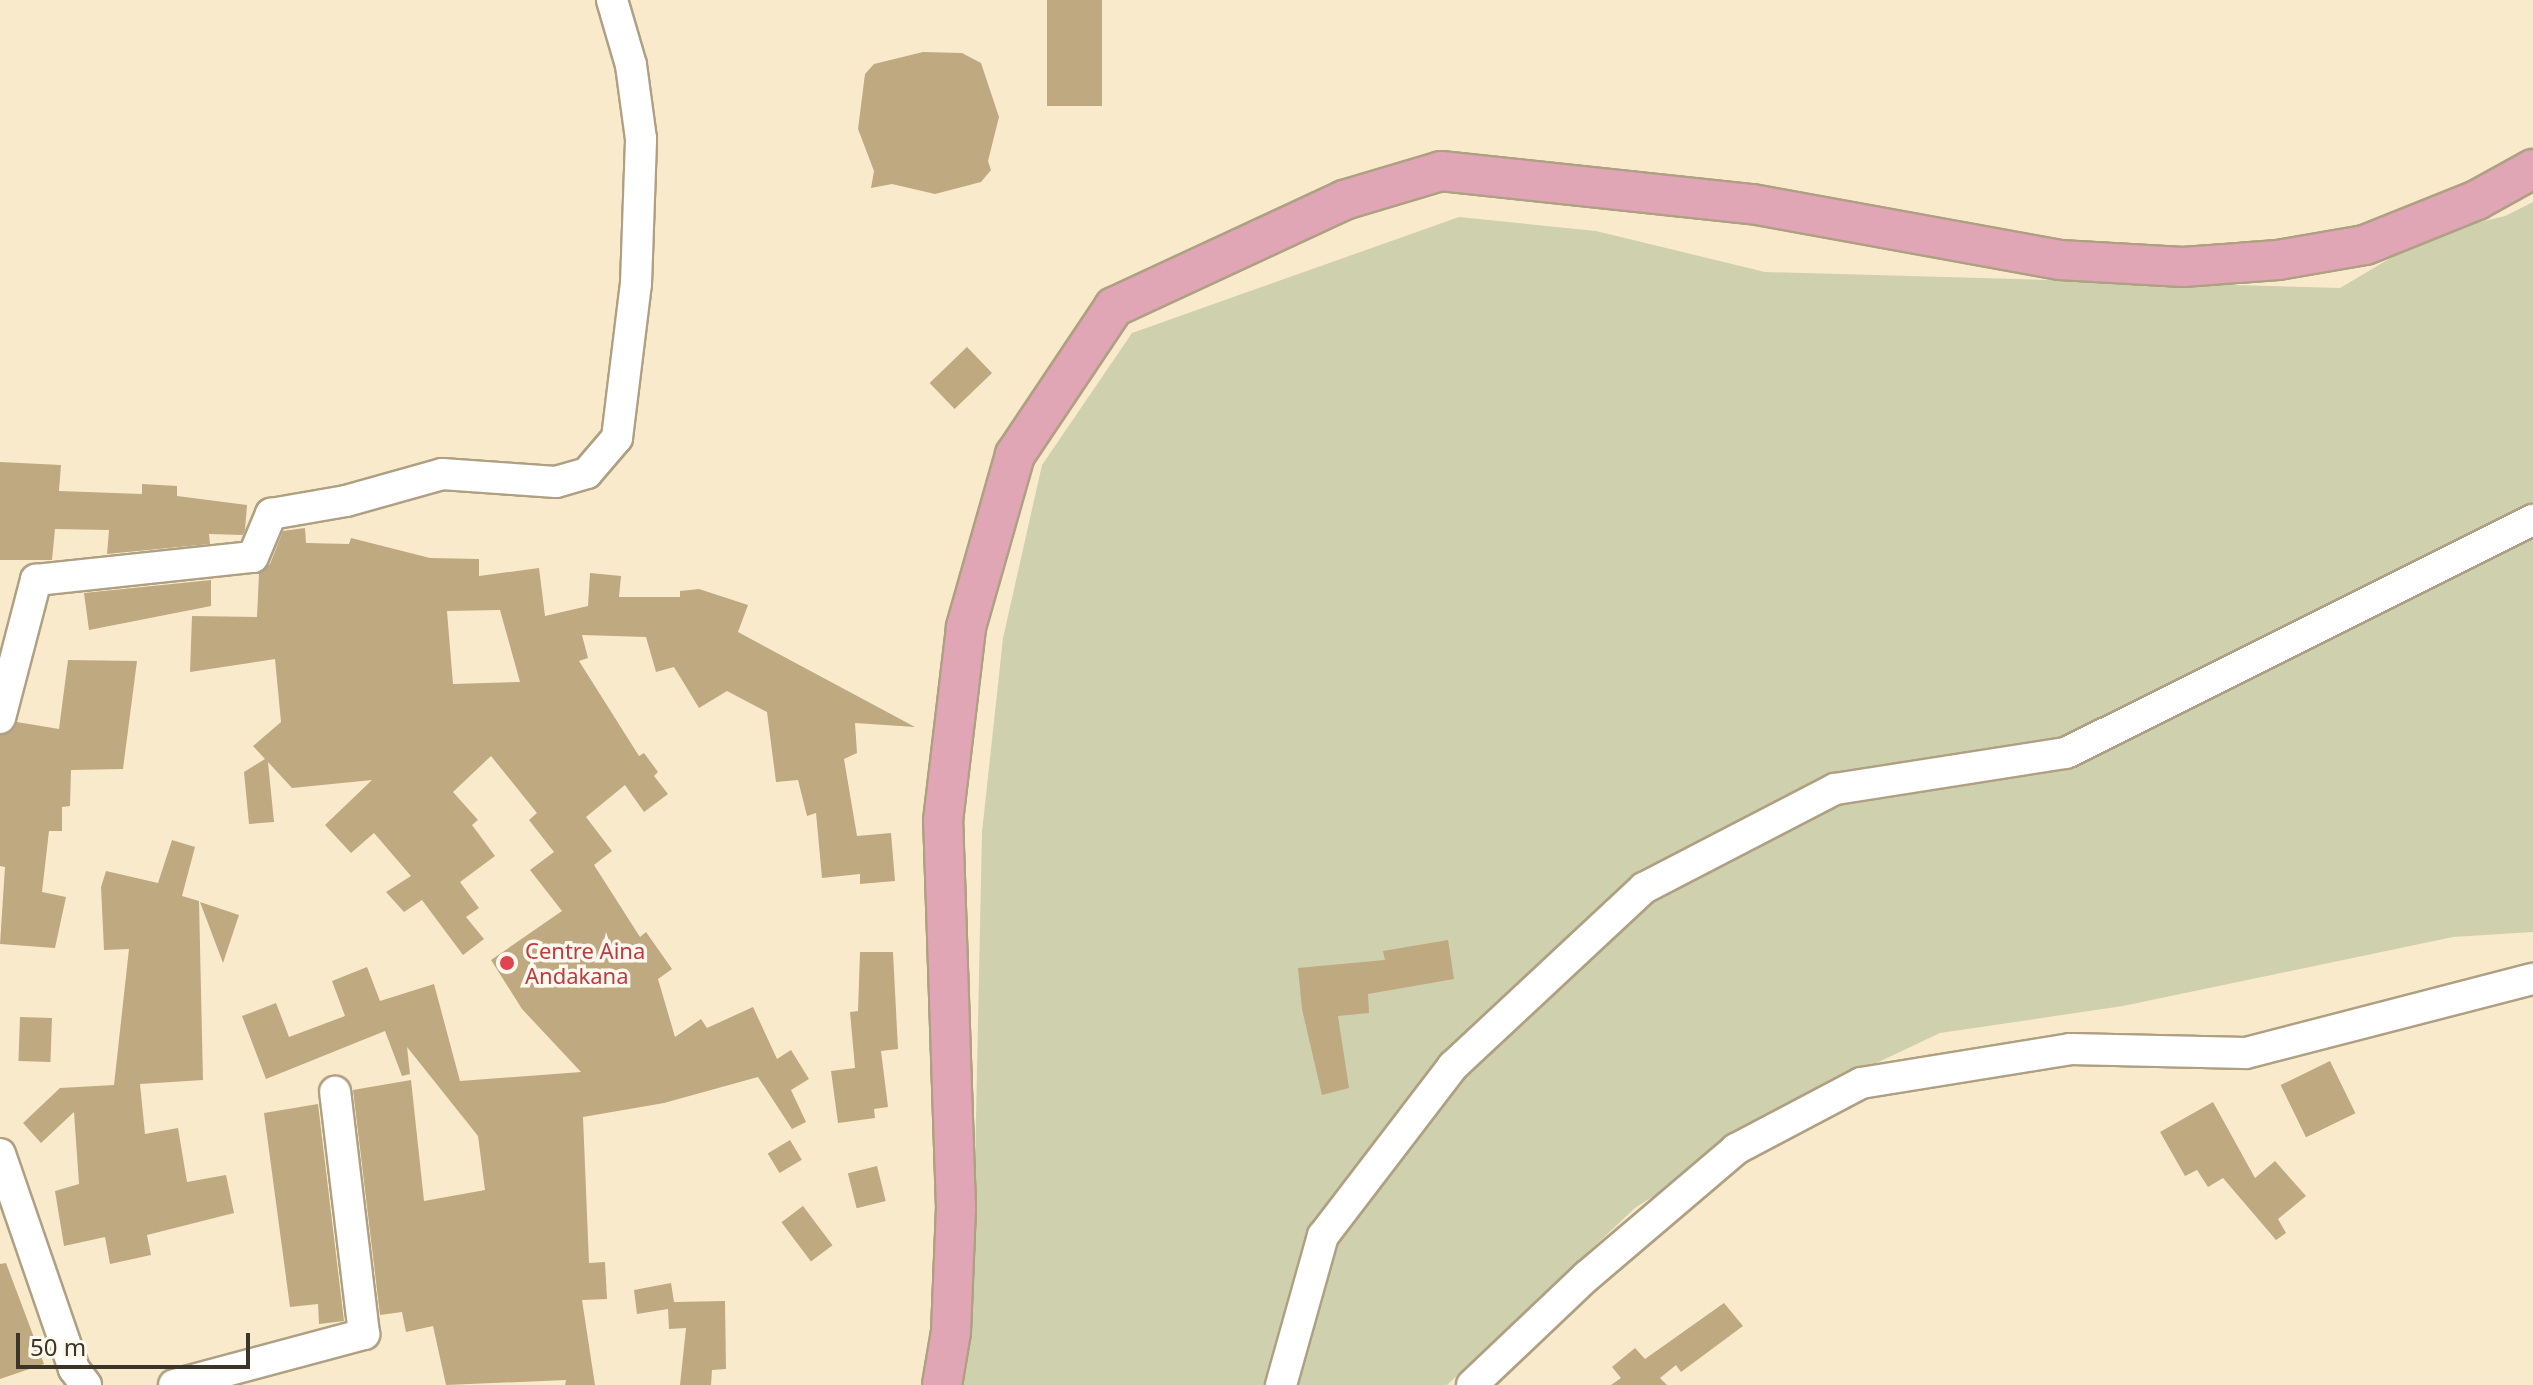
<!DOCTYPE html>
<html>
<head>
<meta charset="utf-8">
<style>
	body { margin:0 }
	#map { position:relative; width:2533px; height:1385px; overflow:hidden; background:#faeacc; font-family:"Noto Sans",sans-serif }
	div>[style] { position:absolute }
	.green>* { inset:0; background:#cfd1ae }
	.building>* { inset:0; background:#bea980; transform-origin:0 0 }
	.roads { filter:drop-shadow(2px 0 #afa083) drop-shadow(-2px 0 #afa083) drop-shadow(0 2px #afa083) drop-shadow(0 -2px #afa083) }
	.minor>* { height:30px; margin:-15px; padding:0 15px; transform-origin:15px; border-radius:15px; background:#fff }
	.major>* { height:38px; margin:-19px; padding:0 19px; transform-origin:19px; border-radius:19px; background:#e0a6b5 }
	.dots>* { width:22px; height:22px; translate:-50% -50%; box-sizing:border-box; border:4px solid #fff8ec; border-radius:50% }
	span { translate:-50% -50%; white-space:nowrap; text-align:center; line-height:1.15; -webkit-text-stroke:7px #fff8ec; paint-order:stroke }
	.health-label { font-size:22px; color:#be3a42 }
	.left { translate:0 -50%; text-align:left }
	.scale { position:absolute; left:16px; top:1333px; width:234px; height:36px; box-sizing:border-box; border:4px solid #3b3529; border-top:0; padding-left:10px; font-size:24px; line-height:28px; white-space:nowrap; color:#3b3529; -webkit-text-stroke:6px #fff8ec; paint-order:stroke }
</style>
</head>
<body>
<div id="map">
	<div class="green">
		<div style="clip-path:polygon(2533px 202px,2533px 932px,2453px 937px,2123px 1006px,1940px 1033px,1811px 1094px,1635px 1208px,1447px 1385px,956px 1385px,974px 1213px,982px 832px,1003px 638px,1042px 465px,1132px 333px,1459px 217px,1596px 231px,1765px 272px,2340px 288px,2433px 233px,2505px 216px)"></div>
	</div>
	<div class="building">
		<div style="left:1047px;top:0;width:55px;height:106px"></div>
		<div style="clip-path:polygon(923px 52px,962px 53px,981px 63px,999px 117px,988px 161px,991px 170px,981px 182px,935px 194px,892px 184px,871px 188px,874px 171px,858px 129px,865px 74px,874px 64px)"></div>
		<div style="left:967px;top:347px;width:36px;height:52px;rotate:46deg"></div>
		<div style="clip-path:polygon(0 462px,61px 465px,59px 491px,142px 494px,142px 484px,177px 486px,177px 496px,247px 505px,245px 530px,243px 535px,209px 534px,210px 544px,107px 554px,109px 530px,55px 529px,52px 560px,0 560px)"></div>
		<div style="clip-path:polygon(evenodd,305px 528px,306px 543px,349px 544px,351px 538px,430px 558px,479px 559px,479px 576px,539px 568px,545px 616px,588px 606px,590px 573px,621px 576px,619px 597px,680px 597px,680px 591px,699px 589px,748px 605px,738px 632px,915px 727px,855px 723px,857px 753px,844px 759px,857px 836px,891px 833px,895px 881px,860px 884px,860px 874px,822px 878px,816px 813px,807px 816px,798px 780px,776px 782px,767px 712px,727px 691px,699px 708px,674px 667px,656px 672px,646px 637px,582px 635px,588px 658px,579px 661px,639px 756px,644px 753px,658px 772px,654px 776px,668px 794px,644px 812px,625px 785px,586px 817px,612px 851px,594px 865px,640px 937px,646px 932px,672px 969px,658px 979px,675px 1037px,701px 1019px,707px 1028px,753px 1007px,777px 1059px,791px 1050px,809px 1079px,791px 1090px,806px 1122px,792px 1129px,758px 1077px,664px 1103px,583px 1117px,589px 1263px,605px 1262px,607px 1299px,582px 1300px,595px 1385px,565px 1385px,566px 1380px,446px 1385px,433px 1326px,406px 1332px,402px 1312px,380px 1315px,353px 1090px,411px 1080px,424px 1201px,485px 1190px,478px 1136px,407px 1047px,410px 1074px,402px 1076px,385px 1031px,266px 1079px,242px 1016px,276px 1003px,289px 1037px,345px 1016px,332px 981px,367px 967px,380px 1001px,434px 984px,460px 1081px,581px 1072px,522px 1009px,491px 960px,562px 911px,530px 870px,554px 852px,529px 820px,537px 813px,491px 756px,453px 792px,478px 820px,472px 825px,495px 856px,460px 882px,479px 908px,466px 917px,484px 939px,463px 955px,422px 900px,404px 912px,386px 892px,411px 876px,374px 833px,351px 853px,325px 825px,372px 780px,292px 788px,268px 762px,274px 822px,249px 824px,244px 772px,265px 759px,253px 746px,281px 722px,275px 659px,190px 672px,192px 616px,257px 617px,259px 573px,270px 564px,283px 531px,305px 528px,500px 610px,520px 682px,453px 684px,447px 611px,500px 610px)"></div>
		<div style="clip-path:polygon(211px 580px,211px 606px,89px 630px,84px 593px)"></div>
		<div style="clip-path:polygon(68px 660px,137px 661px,123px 769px,71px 770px,70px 806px,62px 807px,62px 831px,49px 831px,42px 892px,66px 897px,55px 948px,0 944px,5px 867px,0 866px,0 735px,17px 722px,59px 729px)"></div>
		<div style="clip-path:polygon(172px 840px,195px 847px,182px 896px,199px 901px,203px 1080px,140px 1084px,145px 1134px,178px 1128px,187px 1182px,226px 1175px,234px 1213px,147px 1235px,151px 1255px,110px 1264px,105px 1237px,64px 1246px,55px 1191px,79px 1184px,74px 1112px,41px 1143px,23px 1123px,60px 1088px,114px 1085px,129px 949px,104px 950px,101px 887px,106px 871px,158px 883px)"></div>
		<div style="clip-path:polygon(200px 902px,239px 915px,223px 963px)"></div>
		<div style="clip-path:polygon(1448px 940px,1454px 979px,1368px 994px,1369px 1013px,1338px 1016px,1349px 1088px,1322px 1095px,1302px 1009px,1298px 968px,1385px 960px,1383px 951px)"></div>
		<div style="clip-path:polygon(860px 952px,893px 952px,898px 1049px,881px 1051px,888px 1107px,874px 1109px,875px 1118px,838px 1123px,831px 1071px,855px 1068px,850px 1012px,858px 1011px)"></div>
		<div style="left:20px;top:1017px;width:32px;height:44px;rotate:2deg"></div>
		<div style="left:2330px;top:1061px;width:58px;height:55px;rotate:64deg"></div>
		<div style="clip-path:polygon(2213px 1102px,2255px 1178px,2275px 1161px,2306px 1196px,2278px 1219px,2286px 1233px,2276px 1240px,2223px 1178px,2208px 1187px,2197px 1170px,2185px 1176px,2160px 1132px)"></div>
		<div style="clip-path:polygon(318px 1104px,344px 1321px,319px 1324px,318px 1304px,290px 1307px,264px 1113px)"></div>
		<div style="left:790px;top:1140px;width:23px;height:26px;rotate:59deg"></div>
		<div style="left:877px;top:1166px;width:36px;height:30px;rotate:76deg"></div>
		<div style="left:803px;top:1206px;width:49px;height:27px;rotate:53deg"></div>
		<div style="clip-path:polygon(6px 1263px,44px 1364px,0 1379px,0 1264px)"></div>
		<div style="clip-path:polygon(671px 1283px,674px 1302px,725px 1301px,726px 1369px,712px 1370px,711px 1385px,680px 1385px,686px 1328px,669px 1329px,668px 1309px,637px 1314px,634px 1290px)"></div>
		<div style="clip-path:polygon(1724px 1303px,1743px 1326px,1681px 1372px,1676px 1365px,1660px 1378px,1667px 1385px,1611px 1385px,1621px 1378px,1612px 1367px,1635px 1348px,1645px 1359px)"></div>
	</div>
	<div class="roads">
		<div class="minor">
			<div style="left:0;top:718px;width:143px;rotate:-75.4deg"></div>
			<div style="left:36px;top:580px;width:218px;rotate:-6.1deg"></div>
			<div style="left:253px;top:557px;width:47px;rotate:-67.3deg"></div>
			<div style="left:271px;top:514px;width:76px;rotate:-9.8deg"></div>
			<div style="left:346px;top:501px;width:100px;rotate:-15.7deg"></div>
			<div style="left:442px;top:474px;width:114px;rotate:4deg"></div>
			<div style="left:556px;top:482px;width:32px;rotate:-16deg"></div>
			<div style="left:587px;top:473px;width:46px;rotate:-49.4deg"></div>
			<div style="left:617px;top:438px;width:155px;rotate:-83deg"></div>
			<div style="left:636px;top:284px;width:145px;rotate:-88deg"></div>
			<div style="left:641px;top:139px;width:75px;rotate:-97.7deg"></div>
			<div style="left:631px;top:65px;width:68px;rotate:-106.3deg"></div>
			<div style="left:0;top:1154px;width:227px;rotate:71deg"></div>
			<div style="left:74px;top:1369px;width:20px;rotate:53deg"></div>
			<div style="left:174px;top:1385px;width:197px;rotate:-15deg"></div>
			<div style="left:364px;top:1334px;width:244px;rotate:-96.8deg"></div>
			<div style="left:1281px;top:1385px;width:155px;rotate:-74.3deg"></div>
			<div style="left:1323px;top:1236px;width:214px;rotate:-52.6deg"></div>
			<div style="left:1453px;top:1066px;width:261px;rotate:-43deg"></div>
			<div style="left:1644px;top:888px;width:215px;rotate:-27.4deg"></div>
			<div style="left:1835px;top:789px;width:234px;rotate:-8.9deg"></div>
			<div style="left:2066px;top:753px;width:522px;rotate:-26.52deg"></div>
			<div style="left:1472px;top:1385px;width:158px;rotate:-43.5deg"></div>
			<div style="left:1587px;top:1276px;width:196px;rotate:-40.4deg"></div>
			<div style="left:1736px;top:1149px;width:141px;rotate:-27.8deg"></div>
			<div style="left:1861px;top:1083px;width:212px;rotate:-9.2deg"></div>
			<div style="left:2070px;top:1049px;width:176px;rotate:1.3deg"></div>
			<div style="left:2246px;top:1053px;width:296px;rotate:-14.5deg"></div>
		</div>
		<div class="major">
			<div style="left:942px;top:1385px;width:54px;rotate:-80.4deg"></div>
			<div style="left:951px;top:1332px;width:124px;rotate:-87.7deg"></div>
			<div style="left:956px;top:1208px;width:387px;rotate:-91.9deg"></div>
			<div style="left:943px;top:821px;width:195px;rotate:-83.2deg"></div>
			<div style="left:966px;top:627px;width:179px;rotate:-74.1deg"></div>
			<div style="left:1015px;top:455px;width:178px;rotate:-56.2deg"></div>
			<div style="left:1114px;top:307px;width:254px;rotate:-24.9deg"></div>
			<div style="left:1344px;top:200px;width:101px;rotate:-16.6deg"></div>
			<div style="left:1441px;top:171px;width:313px;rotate:6.1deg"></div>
			<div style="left:1752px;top:204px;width:313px;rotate:10.3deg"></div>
			<div style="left:2060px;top:260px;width:123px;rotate:3.3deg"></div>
			<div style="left:2183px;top:267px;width:95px;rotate:-4.2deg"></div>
			<div style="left:2278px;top:260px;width:88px;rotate:-9.8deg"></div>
			<div style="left:2365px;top:245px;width:121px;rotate:-21.9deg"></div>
			<div style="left:2477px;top:200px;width:64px;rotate:-29deg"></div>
		</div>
	</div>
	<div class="dots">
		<div style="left:507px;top:963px;background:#e0444e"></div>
	</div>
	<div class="health-label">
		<span class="left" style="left:525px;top:963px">Centre Aina<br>Andakana</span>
	</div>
	<div class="scale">50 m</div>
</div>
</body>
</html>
